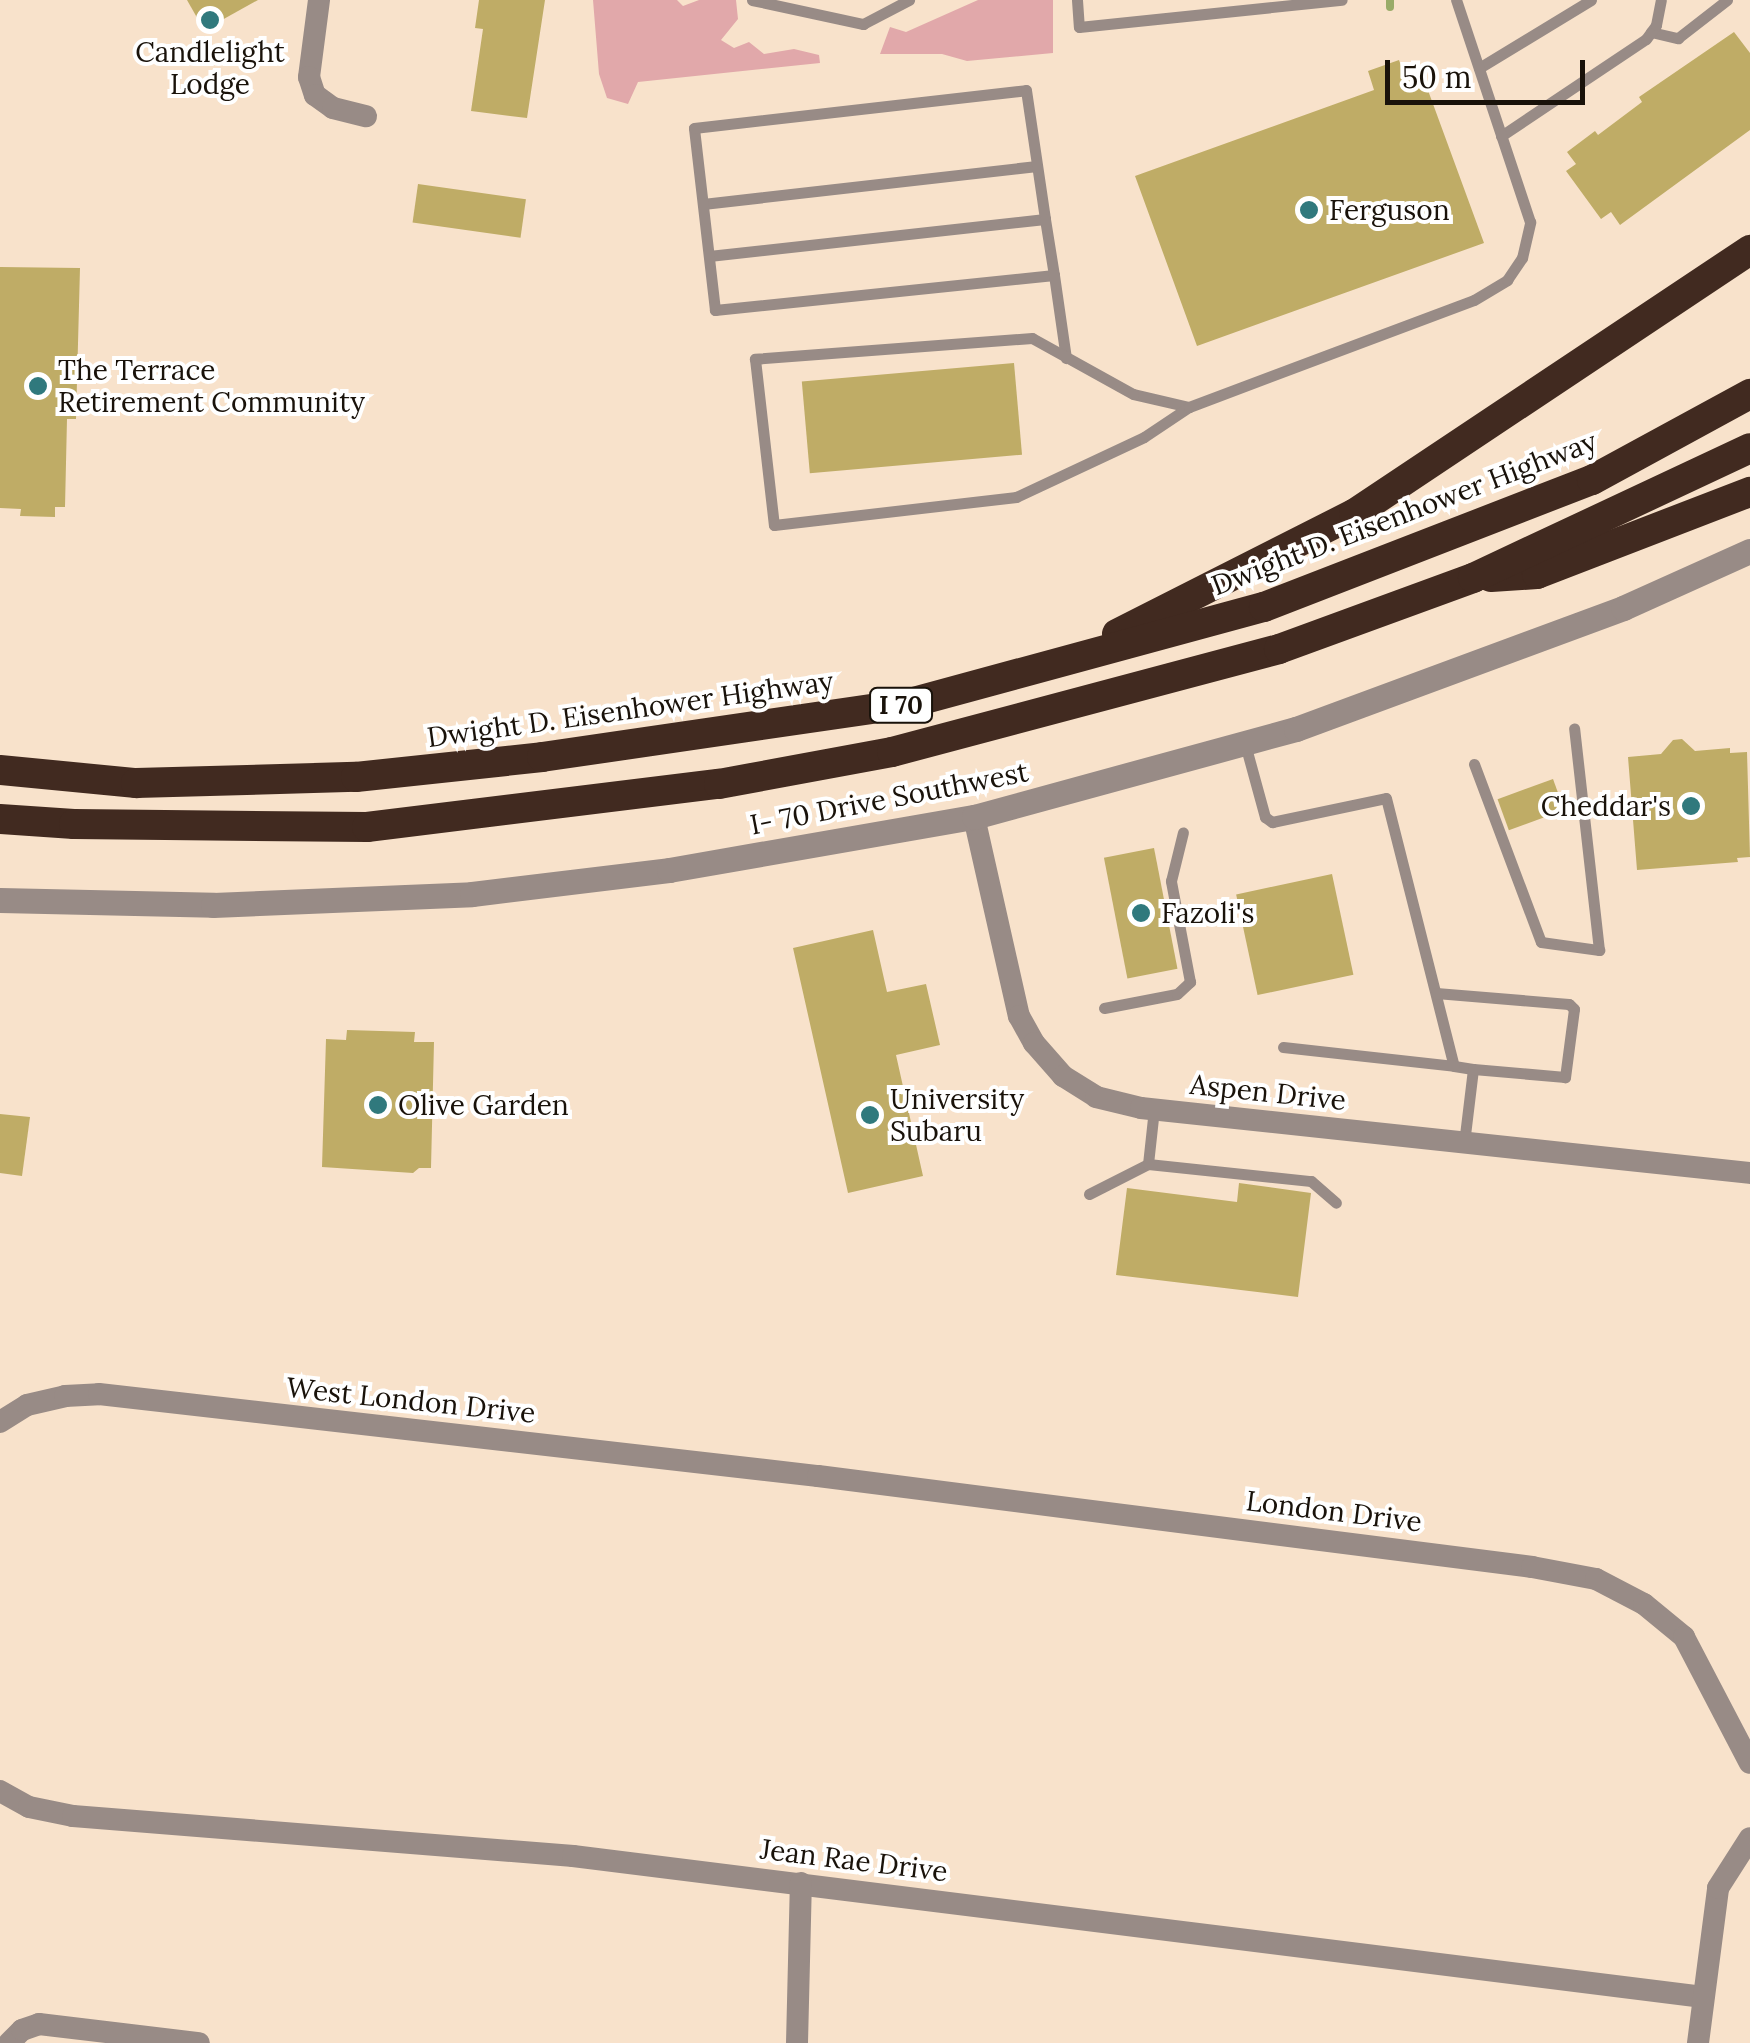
<!DOCTYPE html>
<html>
<head>
<meta charset="utf-8">
<style>
	body { margin:0 }
	#map { position:relative; width:1750px; height:2043px; overflow:hidden; background:#f8e2cb; font-family:Lora,serif }
	div>[style] { position:absolute }
	.green>* { inset:0; background:#e1a8aa }
	.stream>* { height:8px; margin:-4px; padding:0 4px; transform-origin:4px; border-radius:4px; background:#99ab68 }
	.building>* { inset:0; background:#bfac66; transform-origin:0 0 }
	.service>* { height:11px; margin:-5.5px; padding:0 5.5px; transform-origin:5.5px; border-radius:5.5px; background:#988b86 }
	.minor>* { height:22px; margin:-11px; padding:0 11px; transform-origin:11px; border-radius:11px; background:#988b86 }
	.tertiary>* { height:25px; margin:-12.5px; padding:0 12.5px; transform-origin:12.5px; border-radius:12.5px; background:#988b86 }
	.motorway>* { height:30px; margin:-15px; padding:0 15px; transform-origin:15px; border-radius:15px; background:#412a20 }
	.dots>* { width:28px; height:28px; translate:-50% -50%; box-sizing:border-box; border:5px solid #fff; border-radius:50% }
	span { translate:-50% -50%; white-space:nowrap; text-align:center; line-height:1.15; -webkit-text-stroke:8px #fff; paint-order:stroke }
	.shield-label span { padding:2px 8px; background:#fff; border:2px solid; border-radius:8px; -webkit-text-stroke-width:0 }
	.shield-label { font-size:25px; color:#19120a; font-weight:700 }
	.poi-label { font-size:28px; color:#19120a }
	.left { translate:0 -50%; text-align:left }
	.right { translate:-100% -50%; text-align:right }
	.street-label { font-size:28px; color:#19120a }
	.scale { position:absolute; left:1385px; top:60px; width:200px; height:45px; box-sizing:border-box; border:5px solid #19120a; border-top:0; padding-left:12px; font-size:30px; line-height:35px; white-space:nowrap; color:#19120a; -webkit-text-stroke:8px #fff; paint-order:stroke }
</style>
</head>
<body>
<div id="map">
	<div class="green">
		<div style="clip-path:polygon(593px 0,677px 0,683px 6px,699px 0,736px 0,738px 19px,721px 40px,734px 48px,749px 42px,764px 54px,794px 49px,819px 55px,820px 63px,638px 82px,628px 104px,607px 98px,599px 74px)"></div>
		<div style="clip-path:polygon(978px 0,1053px 0,1053px 53px,967px 61px,942px 54px,880px 54px,890px 27px,906px 32px)"></div>
	</div>
	<div class="stream">
		<div style="left:1390px;top:7px;width:7px;rotate:-90deg"></div>
	</div>
	<div class="building">
		<div style="clip-path:polygon(187px 0,258px 0,204px 30px)"></div>
		<div style="clip-path:polygon(479px 0,545px 0,527px 118px,471px 111px,483px 29px,475px 28px)"></div>
		<div style="clip-path:polygon(1734px 32px,1750px 53px,1750px 130px,1620px 225px,1611px 212px,1601px 219px,1566px 171px,1576px 164px,1567px 152px,1595px 131px,1598px 135px,1642px 102px,1639px 97px)"></div>
		<div style="clip-path:polygon(1399px 60px,1406px 80px,1422px 74px,1484px 243px,1197px 346px,1135px 176px,1374px 90px,1368px 71px)"></div>
		<div style="left:418px;top:184px;width:109px;height:39px;rotate:8deg"></div>
		<div style="clip-path:polygon(0 267px,80px 268px,76px 419px,67px 419px,65px 507px,55px 507px,55px 517px,20px 516px,21px 509px,0 508px)"></div>
		<div style="left:1014px;top:363px;width:92px;height:213px;rotate:85deg"></div>
		<div style="clip-path:polygon(1682px 739px,1695px 751px,1730px 748px,1730px 753px,1747px 752px,1750px 857px,1737px 858px,1738px 862px,1637px 870px,1628px 757px,1661px 754px,1673px 740px)"></div>
		<div style="left:1553px;top:779px;width:33px;height:59px;rotate:70deg"></div>
		<div style="left:1154px;top:848px;width:123px;height:51px;rotate:79deg"></div>
		<div style="left:1332px;top:874px;width:103px;height:98px;rotate:78deg"></div>
		<div style="clip-path:polygon(873px 930px,887px 992px,926px 984px,940px 1045px,896px 1055px,923px 1176px,848px 1193px,793px 948px)"></div>
		<div style="clip-path:polygon(347px 1030px,415px 1032px,414px 1042px,434px 1042px,431px 1168px,419px 1168px,413px 1173px,322px 1167px,326px 1039px,346px 1040px)"></div>
		<div style="clip-path:polygon(0 1114px,30px 1117px,22px 1176px,0 1173px)"></div>
		<div style="clip-path:polygon(1239px 1183px,1311px 1193px,1298px 1297px,1116px 1275px,1127px 1188px,1237px 1202px)"></div>
	</div>
	<div class="service">
		<div style="left:752px;top:0;width:114px;rotate:12.2deg"></div>
		<div style="left:863px;top:24px;width:52px;rotate:-27.6deg"></div>
		<div style="left:1077px;top:0;width:27px;rotate:86deg"></div>
		<div style="left:1079px;top:27px;width:264px;rotate:-5.9deg"></div>
		<div style="left:1651px;top:32px;width:28px;rotate:13deg"></div>
		<div style="left:1678px;top:38px;width:62px;rotate:-37.8deg"></div>
		<div style="left:1479px;top:68px;width:131px;rotate:-31.3deg"></div>
		<div style="left:1501px;top:136px;width:174px;rotate:-33.8deg"></div>
		<div style="left:1646px;top:39px;width:17px;rotate:-54deg"></div>
		<div style="left:1656px;top:25px;width:25px;rotate:-79deg"></div>
		<div style="left:703px;top:204px;width:336px;rotate:-6.5deg"></div>
		<div style="left:709px;top:256px;width:338px;rotate:-6.3deg"></div>
		<div style="left:1054px;top:275px;width:341px;rotate:174.1deg"></div>
		<div style="left:715px;top:310px;width:183px;rotate:-96.6deg"></div>
		<div style="left:694px;top:128px;width:334px;rotate:-6.5deg"></div>
		<div style="left:1026px;top:90px;width:130px;rotate:81.6deg"></div>
		<div style="left:1045px;top:219px;width:57px;rotate:80.9deg"></div>
		<div style="left:1054px;top:275px;width:84px;rotate:81.8deg"></div>
		<div style="left:1189px;top:407px;width:57px;rotate:-166.9deg"></div>
		<div style="left:1133px;top:394px;width:115px;rotate:-151deg"></div>
		<div style="left:1032px;top:338px;width:278px;rotate:175.7deg"></div>
		<div style="left:755px;top:359px;width:167px;rotate:83.5deg"></div>
		<div style="left:774px;top:525px;width:244px;rotate:-6.6deg"></div>
		<div style="left:1016px;top:497px;width:141px;rotate:-25.1deg"></div>
		<div style="left:1144px;top:437px;width:54px;rotate:-33.7deg"></div>
		<div style="left:1189px;top:407px;width:304px;rotate:-20.6deg"></div>
		<div style="left:1474px;top:300px;width:39px;rotate:-31deg"></div>
		<div style="left:1507px;top:280px;width:27px;rotate:-56deg"></div>
		<div style="left:1522px;top:258px;width:37px;rotate:-77deg"></div>
		<div style="left:1530px;top:222px;width:234px;rotate:-108.4deg"></div>
		<div style="left:1245px;top:744px;width:76px;rotate:74.7deg"></div>
		<div style="left:1265px;top:817px;width:9px;rotate:36deg"></div>
		<div style="left:1272px;top:822px;width:116px;rotate:-11.9deg"></div>
		<div style="left:1386px;top:798px;width:276px;rotate:75.8deg"></div>
		<div style="left:1454px;top:1066px;width:19px;rotate:9deg"></div>
		<div style="left:1473px;top:1069px;width:75px;rotate:96.9deg"></div>
		<div style="left:1474px;top:764px;width:190px;rotate:69.4deg"></div>
		<div style="left:1541px;top:942px;width:59px;rotate:7.9deg"></div>
		<div style="left:1599px;top:950px;width:223px;rotate:-96.4deg"></div>
		<div style="left:1436px;top:993px;width:133px;rotate:4.7deg"></div>
		<div style="left:1569px;top:1004px;width:7px;rotate:45deg"></div>
		<div style="left:1574px;top:1009px;width:69px;rotate:97.5deg"></div>
		<div style="left:1565px;top:1077px;width:92px;rotate:-175deg"></div>
		<div style="left:1104px;top:1008px;width:74px;rotate:-10.9deg"></div>
		<div style="left:1177px;top:994px;width:18px;rotate:-43deg"></div>
		<div style="left:1190px;top:982px;width:103px;rotate:-100.7deg"></div>
		<div style="left:1171px;top:881px;width:50px;rotate:-76.2deg"></div>
		<div style="left:1283px;top:1047px;width:172px;rotate:6.3deg"></div>
		<div style="left:1148px;top:1164px;width:55px;rotate:-83.8deg"></div>
		<div style="left:1089px;top:1194px;width:66px;rotate:-27deg"></div>
		<div style="left:1148px;top:1164px;width:164px;rotate:6deg"></div>
		<div style="left:1311px;top:1181px;width:33px;rotate:41deg"></div>
	</div>
	<div class="minor">
		<div style="left:319px;top:0;width:78px;rotate:97.4deg"></div>
		<div style="left:309px;top:77px;width:19px;rotate:72deg"></div>
		<div style="left:315px;top:95px;width:22px;rotate:36deg"></div>
		<div style="left:333px;top:108px;width:34px;rotate:14deg"></div>
		<div style="left:974px;top:817px;width:204px;rotate:77.3deg"></div>
		<div style="left:1019px;top:1016px;width:31px;rotate:61deg"></div>
		<div style="left:1034px;top:1043px;width:44px;rotate:48.7deg"></div>
		<div style="left:1063px;top:1076px;width:39px;rotate:32deg"></div>
		<div style="left:1096px;top:1097px;width:46px;rotate:13.7deg"></div>
		<div style="left:1141px;top:1108px;width:612px;rotate:6.09deg"></div>
		<div style="left:0;top:1422px;width:32px;rotate:-32deg"></div>
		<div style="left:27px;top:1405px;width:39px;rotate:-13deg"></div>
		<div style="left:65px;top:1396px;width:34px;rotate:-3deg"></div>
		<div style="left:99px;top:1394px;width:724px;rotate:6.51deg"></div>
		<div style="left:818px;top:1476px;width:720px;rotate:7.26deg"></div>
		<div style="left:1532px;top:1567px;width:65px;rotate:10.6deg"></div>
		<div style="left:1596px;top:1579px;width:54px;rotate:27.5deg"></div>
		<div style="left:1644px;top:1604px;width:52px;rotate:39.5deg"></div>
		<div style="left:1684px;top:1637px;width:142px;rotate:62.4deg"></div>
		<div style="left:0;top:1791px;width:33px;rotate:29deg"></div>
		<div style="left:29px;top:1807px;width:45px;rotate:11.6deg"></div>
		<div style="left:73px;top:1816px;width:502px;rotate:4.57deg"></div>
		<div style="left:573px;top:1856px;width:1139px;rotate:7.11deg"></div>
		<div style="left:9px;top:2043px;width:18px;rotate:-45deg"></div>
		<div style="left:22px;top:2030px;width:18px;rotate:-19deg"></div>
		<div style="left:39px;top:2024px;width:161px;rotate:6.8deg"></div>
		<div style="left:797px;top:2043px;width:160px;rotate:-88.6deg"></div>
		<div style="left:1698px;top:2043px;width:156px;rotate:-82.6deg"></div>
		<div style="left:1718px;top:1888px;width:59px;rotate:-57.4deg"></div>
	</div>
	<div class="tertiary">
		<div style="left:0;top:900px;width:213px;rotate:1.3deg"></div>
		<div style="left:213px;top:905px;width:259px;rotate:-2.4deg"></div>
		<div style="left:472px;top:894px;width:198px;rotate:-6.9deg"></div>
		<div style="left:669px;top:870px;width:310px;rotate:-9.9deg"></div>
		<div style="left:974px;top:817px;width:334px;rotate:-15.3deg"></div>
		<div style="left:1296px;top:729px;width:349px;rotate:-20.3deg"></div>
		<div style="left:1623px;top:608px;width:139px;rotate:-24.2deg"></div>
	</div>
	<div class="motorway">
		<div style="left:1491px;top:577px;width:46px;rotate:-3.7deg"></div>
		<div style="left:1537px;top:574px;width:228px;rotate:-21.1deg"></div>
		<div style="left:1117px;top:634px;width:266px;rotate:-26.9deg"></div>
		<div style="left:1354px;top:514px;width:476px;rotate:-33.7deg"></div>
		<div style="left:0;top:770px;width:137px;rotate:5.5deg"></div>
		<div style="left:136px;top:783px;width:220px;rotate:-1.6deg"></div>
		<div style="left:356px;top:777px;width:187px;rotate:-6.1deg"></div>
		<div style="left:542px;top:757px;width:372px;rotate:-8.3deg"></div>
		<div style="left:910px;top:703px;width:367px;rotate:-15.2deg"></div>
		<div style="left:1264px;top:607px;width:352px;rotate:-21.2deg"></div>
		<div style="left:1592px;top:480px;width:180px;rotate:-28.6deg"></div>
		<div style="left:0;top:819px;width:74px;rotate:3.9deg"></div>
		<div style="left:74px;top:824px;width:293px;rotate:0.6deg"></div>
		<div style="left:367px;top:827px;width:355px;rotate:-7deg"></div>
		<div style="left:719px;top:784px;width:176px;rotate:-10.5deg"></div>
		<div style="left:892px;top:752px;width:400px;rotate:-14.9deg"></div>
		<div style="left:1279px;top:649px;width:207px;rotate:-20.1deg"></div>
		<div style="left:1473px;top:578px;width:306px;rotate:-25.1deg"></div>
	</div>
	<div class="dots">
		<div style="left:210px;top:20px;background:#30797d"></div>
		<div style="left:1309px;top:210px;background:#30797d"></div>
		<div style="left:38px;top:386px;background:#30797d"></div>
		<div style="left:1691px;top:806px;background:#30797d"></div>
		<div style="left:1141px;top:913px;background:#30797d"></div>
		<div style="left:378px;top:1105px;background:#30797d"></div>
		<div style="left:870px;top:1115px;background:#30797d"></div>
	</div>
	<div class="shield-label">
		<span style="left:901px;top:705px">I 70</span>
	</div>
	<div class="poi-label">
		<span style="left:210px;top:68px">Candlelight<br>Lodge</span>
		<span class="left" style="left:1329px;top:210px">Ferguson</span>
		<span class="left" style="left:58px;top:386px">The Terrace<br>Retirement Community</span>
		<span class="right" style="left:1671px;top:806px">Cheddar's</span>
		<span class="left" style="left:1161px;top:913px">Fazoli's</span>
		<span class="left" style="left:890px;top:1115px">University<br>Subaru</span>
		<span class="left" style="left:398px;top:1105px">Olive Garden</span>
	</div>
	<div class="street-label">
		<span style="left:1404px;top:513px;rotate:-21deg">Dwight D. Eisenhower Highway</span>
		<span style="left:630px;top:709px;rotate:-8deg">Dwight D. Eisenhower Highway</span>
		<span style="left:889px;top:798px;rotate:-11deg">I- 70 Drive Southwest</span>
		<span style="left:1268px;top:1092px;rotate:6deg">Aspen Drive</span>
		<span style="left:411px;top:1400px;rotate:6deg">West London Drive</span>
		<span style="left:1334px;top:1511px;rotate:7deg">London Drive</span>
		<span style="left:854px;top:1860px;rotate:7deg">Jean Rae Drive</span>
	</div>
	<div class="scale">50 m</div>
</div>
</body>
</html>
